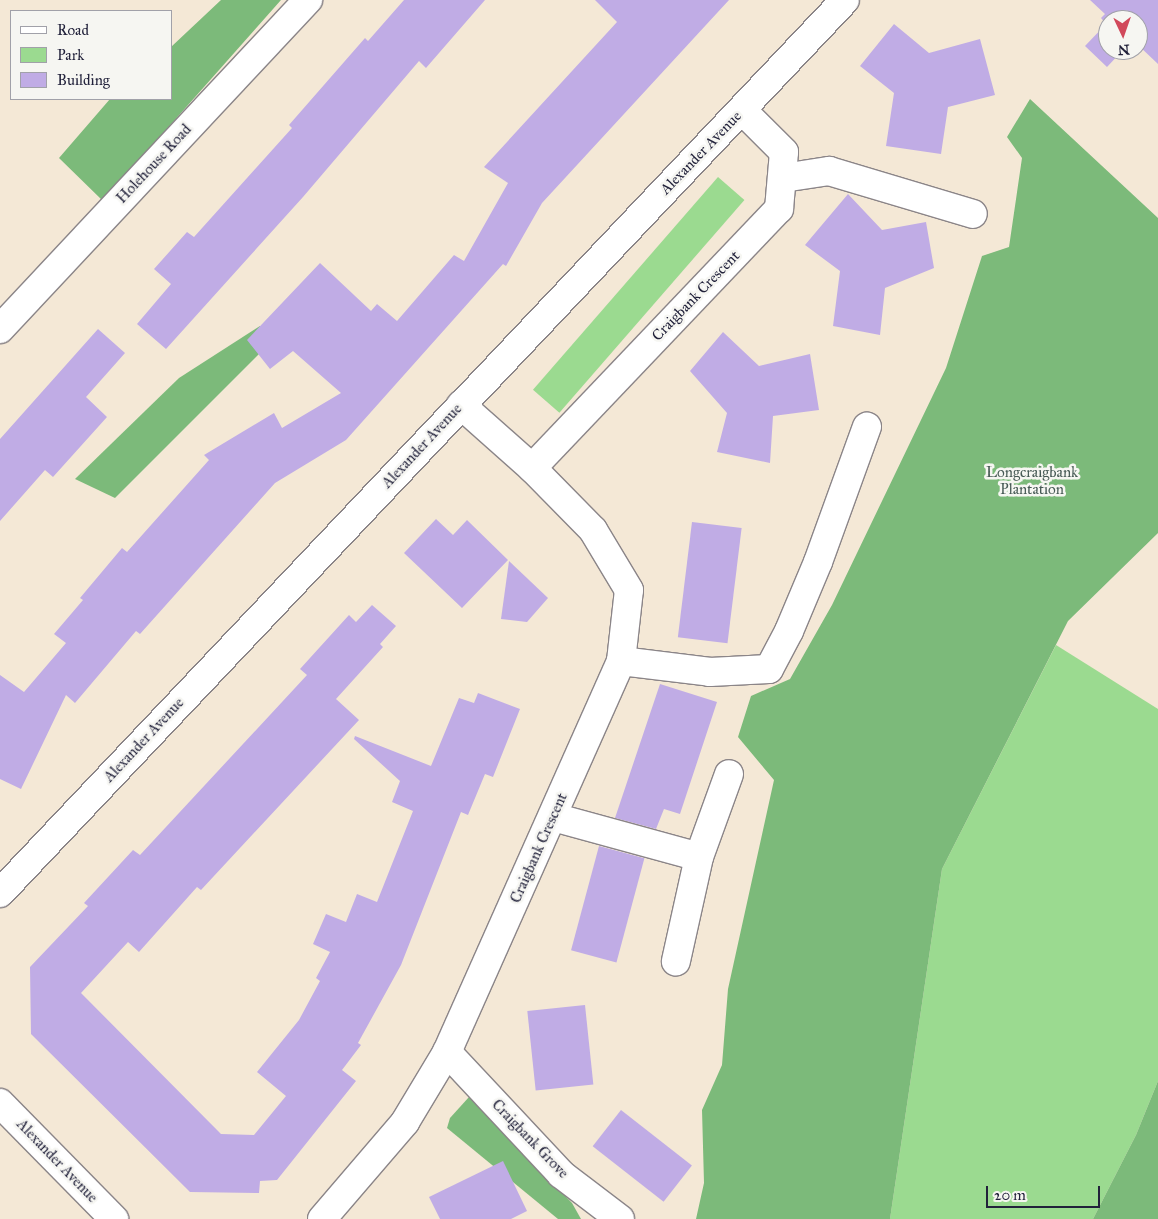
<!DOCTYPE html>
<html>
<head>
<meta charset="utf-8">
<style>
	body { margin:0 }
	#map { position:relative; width:1158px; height:1219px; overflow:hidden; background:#f4e8d6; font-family:"IM FELL Great Primer",serif }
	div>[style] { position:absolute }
	.green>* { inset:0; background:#9bda90; transform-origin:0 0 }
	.forest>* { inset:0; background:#7cba7a }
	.building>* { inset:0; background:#c0ace5; transform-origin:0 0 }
	.roads { filter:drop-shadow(1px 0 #8b8588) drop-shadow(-1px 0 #8b8588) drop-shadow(0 1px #8b8588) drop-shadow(0 -1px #8b8588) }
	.minor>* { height:28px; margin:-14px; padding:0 14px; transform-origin:14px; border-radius:14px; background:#fff }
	span { translate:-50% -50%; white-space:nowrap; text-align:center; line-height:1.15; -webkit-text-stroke:5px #f6f6f2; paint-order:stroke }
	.street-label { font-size:15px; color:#22223b }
	.park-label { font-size:15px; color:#465954 }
	.legend { position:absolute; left:10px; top:10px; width:162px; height:90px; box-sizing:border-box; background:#f6f6f2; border:1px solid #a1a1a9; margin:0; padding:6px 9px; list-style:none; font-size:15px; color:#22223b }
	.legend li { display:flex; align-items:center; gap:10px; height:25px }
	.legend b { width:25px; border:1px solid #a1a1a9 }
	.north { position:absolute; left:1098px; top:10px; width:50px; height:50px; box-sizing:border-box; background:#f6f6f2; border:1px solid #a1a1a9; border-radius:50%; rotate:177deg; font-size:14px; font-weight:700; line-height:20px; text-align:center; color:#22223b }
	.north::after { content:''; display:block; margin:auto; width:18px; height:22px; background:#d1495b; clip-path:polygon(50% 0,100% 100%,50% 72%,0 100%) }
	.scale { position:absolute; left:986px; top:1186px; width:114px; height:22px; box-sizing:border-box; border:2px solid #22223b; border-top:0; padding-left:6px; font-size:15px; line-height:18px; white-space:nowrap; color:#22223b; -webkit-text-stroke:4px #f6f6f2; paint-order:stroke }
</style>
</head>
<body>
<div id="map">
	<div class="green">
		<div style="left:718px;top:177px;width:35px;height:282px;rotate:41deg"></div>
		<div style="clip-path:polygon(1056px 645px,1158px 709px,1158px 1081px,1136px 1135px,1093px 1219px,890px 1219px,942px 869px)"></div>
	</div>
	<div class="forest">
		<div style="clip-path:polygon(221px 0,281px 0,103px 201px,59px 158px,110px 99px,171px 99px,171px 47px)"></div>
		<div style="clip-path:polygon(1030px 99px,1158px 218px,1158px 533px,1068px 621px,942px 869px,890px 1219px,696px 1219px,704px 1183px,702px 1110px,722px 1065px,728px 989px,774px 780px,738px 737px,751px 696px,790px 679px,832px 605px,946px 368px,982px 256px,1009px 247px,1022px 158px,1007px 137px)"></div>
		<div style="clip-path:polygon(260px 326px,272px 341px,115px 498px,75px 479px,179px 378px)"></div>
		<div style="clip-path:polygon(1158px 1081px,1158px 1219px,1093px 1219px,1136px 1135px)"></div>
		<div style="clip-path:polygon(469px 1097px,572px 1203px,581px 1219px,558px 1219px,447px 1128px,450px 1118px)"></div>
	</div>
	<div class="building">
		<div style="clip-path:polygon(404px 0,485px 0,426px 68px,419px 61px,303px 197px,166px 349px,137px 324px,171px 284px,154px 269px,187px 232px,194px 237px,292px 128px,289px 125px,365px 38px,368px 41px)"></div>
		<div style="clip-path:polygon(595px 0,729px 0,542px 203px,506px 266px,503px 264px,346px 440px,275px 483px,140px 634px,136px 631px,75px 703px,66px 695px,21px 789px,0 779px,0 675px,24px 692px,66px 643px,54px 634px,83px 600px,80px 598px,122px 548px,127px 552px,209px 460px,204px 455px,274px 413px,282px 428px,341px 393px,293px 351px,270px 369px,247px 340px,320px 263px,371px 311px,377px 304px,397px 321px,454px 255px,464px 261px,508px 183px,484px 167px,617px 22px)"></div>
		<div style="clip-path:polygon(1090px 0,1158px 0,1158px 64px,1138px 45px,1138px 20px,1108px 20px,1108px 50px,1123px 50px,1107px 67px,1085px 46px,1106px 24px,1101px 18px,1105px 14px)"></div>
		<div style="clip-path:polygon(894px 24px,929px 53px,980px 39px,995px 95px,948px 107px,941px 154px,886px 146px,894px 93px,860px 66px)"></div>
		<div style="clip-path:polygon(848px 194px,882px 230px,926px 222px,934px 268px,885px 288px,880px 335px,833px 326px,840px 271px,805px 245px)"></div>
		<div style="clip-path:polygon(98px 329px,125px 353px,86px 397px,107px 417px,53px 477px,45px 470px,0 521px,0 439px)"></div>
		<div style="clip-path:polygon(723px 332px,759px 366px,810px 354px,819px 410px,773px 416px,770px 463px,717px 452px,727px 413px,690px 371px)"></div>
		<div style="clip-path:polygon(436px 519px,453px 535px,467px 520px,508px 560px,462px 608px,404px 553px)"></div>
		<div style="left:692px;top:522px;width:50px;height:116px;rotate:7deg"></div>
		<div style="clip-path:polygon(509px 561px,548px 598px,527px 622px,501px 619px)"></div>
		<div style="clip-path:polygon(372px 605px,396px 626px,380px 644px,383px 647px,336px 699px,359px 720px,201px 890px,197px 887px,139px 952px,128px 942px,81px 993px,221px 1134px,254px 1135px,286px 1096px,257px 1072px,299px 1020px,320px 981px,316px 978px,330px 952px,313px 944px,326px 914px,346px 922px,357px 894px,377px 902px,413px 811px,392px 802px,400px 781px,354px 739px,355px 736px,431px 766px,459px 698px,474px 703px,478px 693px,520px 709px,493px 777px,485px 774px,468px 815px,461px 812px,401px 965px,358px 1043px,361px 1045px,342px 1070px,356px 1081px,277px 1180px,260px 1181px,259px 1193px,190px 1192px,31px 1034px,30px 967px,88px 906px,84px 903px,133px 850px,140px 855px,307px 675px,300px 669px,349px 615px,356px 622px)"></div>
		<div style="clip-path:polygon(660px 684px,717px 702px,680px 814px,664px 809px,656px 829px,615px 818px)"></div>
		<div style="left:599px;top:846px;width:47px;height:108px;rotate:15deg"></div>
		<div style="left:585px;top:1005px;width:80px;height:58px;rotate:84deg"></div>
		<div style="left:621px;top:1110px;width:90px;height:46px;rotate:38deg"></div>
		<div style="clip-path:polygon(503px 1161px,527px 1211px,511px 1219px,440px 1219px,429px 1197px)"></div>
	</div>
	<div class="roads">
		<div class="minor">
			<div style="left:783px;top:178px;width:47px;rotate:-8.7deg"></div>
			<div style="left:829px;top:171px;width:150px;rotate:16.6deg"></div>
			<div style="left:0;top:329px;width:451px;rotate:-46.9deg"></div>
			<div style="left:532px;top:468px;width:358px;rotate:-46.4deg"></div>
			<div style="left:779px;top:209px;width:57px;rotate:-85deg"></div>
			<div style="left:784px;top:152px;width:59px;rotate:-135deg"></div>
			<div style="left:621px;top:661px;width:90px;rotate:7deg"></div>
			<div style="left:710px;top:672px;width:59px;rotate:-2.9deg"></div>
			<div style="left:769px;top:669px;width:43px;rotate:-62.2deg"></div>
			<div style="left:789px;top:631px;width:75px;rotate:-67.2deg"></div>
			<div style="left:818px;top:562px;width:144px;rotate:-70.1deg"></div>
			<div style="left:553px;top:817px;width:151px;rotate:15.3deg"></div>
			<div style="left:699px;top:857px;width:107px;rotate:102.5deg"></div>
			<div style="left:699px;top:857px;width:88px;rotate:-70.1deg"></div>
			<div style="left:0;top:893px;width:1229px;rotate:-46.58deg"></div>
			<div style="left:447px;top:1052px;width:167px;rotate:46.9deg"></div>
			<div style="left:561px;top:1174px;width:74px;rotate:37.3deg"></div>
			<div style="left:0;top:1103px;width:163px;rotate:45.5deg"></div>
			<div style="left:322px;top:1219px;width:128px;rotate:-49.4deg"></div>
			<div style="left:405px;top:1122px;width:82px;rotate:-59deg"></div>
			<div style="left:447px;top:1052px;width:428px;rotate:-66deg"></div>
			<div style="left:621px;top:661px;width:71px;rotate:-83.6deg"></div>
			<div style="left:629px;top:590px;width:70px;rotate:-121deg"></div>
			<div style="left:593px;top:530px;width:87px;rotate:-134.5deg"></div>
			<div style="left:532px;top:468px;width:95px;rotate:-138.4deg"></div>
		</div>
	</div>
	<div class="street-label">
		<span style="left:701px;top:153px;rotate:-46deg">Alexander Avenue</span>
		<span style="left:154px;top:164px;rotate:-47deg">Holehouse Road</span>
		<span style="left:696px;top:296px;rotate:-46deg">Craigbank Crescent</span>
		<span style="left:422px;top:446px;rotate:-47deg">Alexander Avenue</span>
		<span style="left:144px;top:740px;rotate:-47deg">Alexander Avenue</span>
		<span style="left:539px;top:848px;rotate:-66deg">Craigbank Crescent</span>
		<span style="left:530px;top:1139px;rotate:46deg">Craigbank Grove</span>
		<span style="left:57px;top:1161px;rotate:46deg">Alexander Avenue</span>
	</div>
	<div class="park-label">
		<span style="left:1032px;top:481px">Longcraigbank<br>Plantation</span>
	</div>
	<ul class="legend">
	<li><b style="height:6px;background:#fff"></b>Road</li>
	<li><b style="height:14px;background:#9bda90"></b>Park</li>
	<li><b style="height:14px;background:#c0ace5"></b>Building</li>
	</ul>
	<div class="north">N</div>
	<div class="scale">20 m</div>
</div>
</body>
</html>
